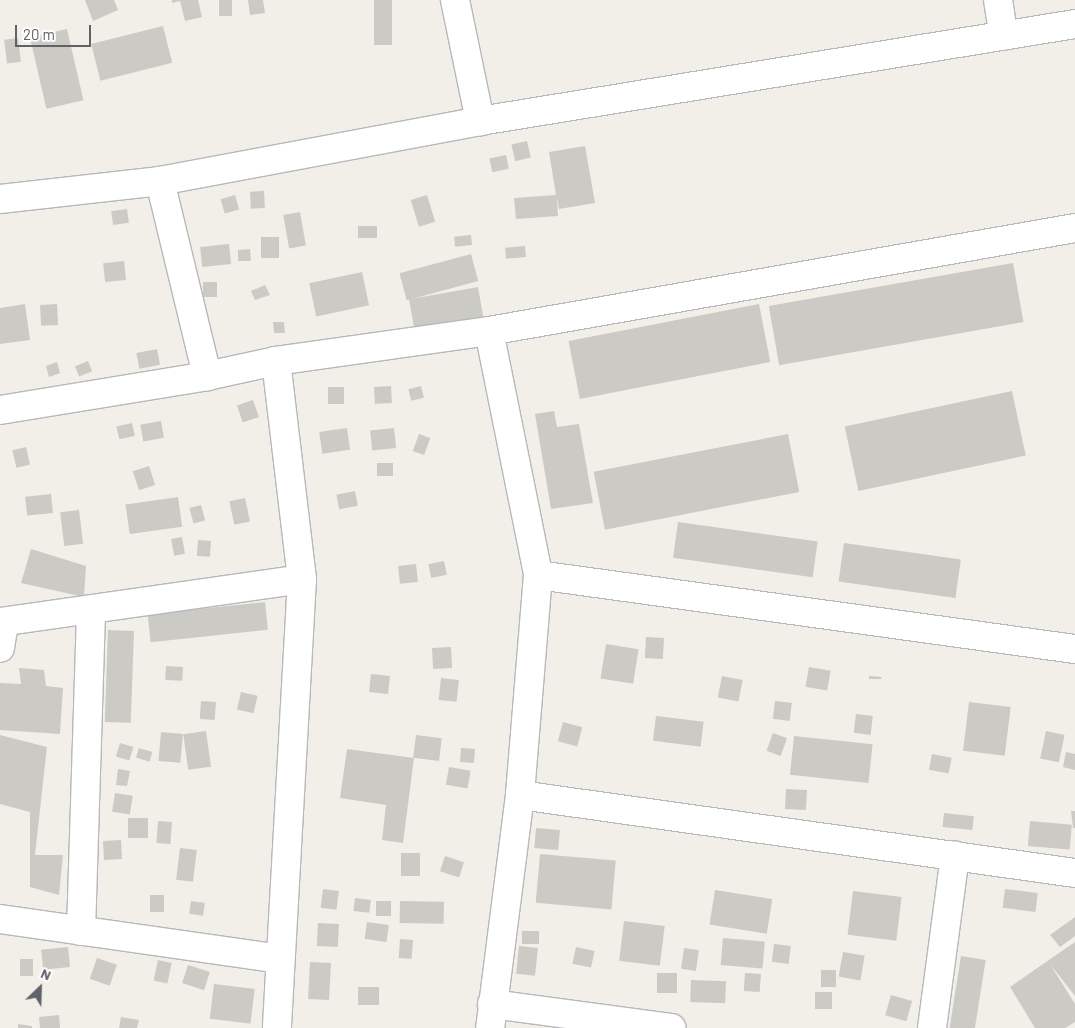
<!DOCTYPE html>
<html>
<head>
<meta charset="utf-8">
<style>
	body { margin:0 }
	#map { position:relative; width:1075px; height:1028px; overflow:hidden; background:#f1efe8; font-family:Barlow,sans-serif }
	div>[style] { position:absolute }
	.building>* { inset:0; background:#cccac5; transform-origin:0 0 }
	.roads { filter:drop-shadow(1px 0 #b5b8bc) drop-shadow(-1px 0 #b5b8bc) drop-shadow(0 1px #b5b8bc) drop-shadow(0 -1px #b5b8bc) }
	.minor>* { height:28px; margin:-14px; padding:0 14px; transform-origin:14px; border-radius:14px; background:#fff }
	span { translate:-50% -50%; white-space:nowrap; text-align:center; line-height:1.15; -webkit-text-stroke:4px #fff; paint-order:stroke }
	.north { position:absolute; left:15px; top:963px; width:50px; height:50px; -webkit-text-stroke:4px #fff; paint-order:stroke; rotate:24deg; font-size:14px; font-weight:700; line-height:20px; text-align:center; color:#5f6368 }
	.north::after { content:''; display:block; margin:auto; width:18px; height:22px; background:#5f6368; clip-path:polygon(50% 0,100% 100%,50% 72%,0 100%) }
	.scale { position:absolute; left:15px; top:25px; width:76px; height:22px; box-sizing:border-box; border:2px solid #5f6368; border-top:0; padding-left:6px; font-size:15px; line-height:18px; white-space:nowrap; color:#5f6368; -webkit-text-stroke:4px #fff; paint-order:stroke }
</style>
</head>
<body>
<div id="map">
	<div class="building">
		<div style="clip-path:polygon(85px 0,114px 0,118px 10px,93px 21px)"></div>
		<div style="clip-path:polygon(172px 0,198px 0,202px 17px,185px 21px,180px 1px,172px 3px)"></div>
		<div style="left:219px;top:0;width:13px;height:16px"></div>
		<div style="clip-path:polygon(248px 0,263px 0,265px 13px,250px 15px)"></div>
		<div style="left:374px;top:0;width:18px;height:45px"></div>
		<div style="left:163px;top:26px;width:38px;height:74px;rotate:76deg"></div>
		<div style="left:67px;top:29px;width:73px;height:38px;rotate:77deg"></div>
		<div style="left:18px;top:38px;width:24px;height:14px;rotate:83deg"></div>
		<div style="left:527px;top:141px;width:17px;height:16px;rotate:77deg"></div>
		<div style="clip-path:polygon(585px 146px,595px 203px,559px 209px,557px 197px,558px 216px,516px 219px,514px 198px,556px 195px,549px 152px)"></div>
		<div style="left:506px;top:155px;width:14px;height:17px;rotate:78deg"></div>
		<div style="left:264px;top:191px;width:17px;height:14px;rotate:87deg"></div>
		<div style="left:235px;top:195px;width:15px;height:15px;rotate:74deg"></div>
		<div style="left:427px;top:195px;width:28px;height:17px;rotate:73deg"></div>
		<div style="left:127px;top:209px;width:14px;height:16px;rotate:82deg"></div>
		<div style="left:300px;top:212px;width:34px;height:17px;rotate:80deg"></div>
		<div style="left:358px;top:226px;width:19px;height:12px"></div>
		<div style="left:471px;top:235px;width:10px;height:17px;rotate:84deg"></div>
		<div style="left:261px;top:237px;width:18px;height:21px"></div>
		<div style="left:229px;top:244px;width:20px;height:29px;rotate:84deg"></div>
		<div style="left:525px;top:246px;width:11px;height:20px;rotate:85deg"></div>
		<div style="clip-path:polygon(250px 249px,251px 261px,238px 261px,238px 250px)"></div>
		<div style="left:471px;top:254px;width:28px;height:74px;rotate:75deg"></div>
		<div style="left:124px;top:261px;width:19px;height:21px;rotate:84deg"></div>
		<div style="left:1013px;top:263px;width:60px;height:248px;rotate:80deg"></div>
		<div style="left:362px;top:272px;width:34px;height:54px;rotate:78deg"></div>
		<div style="left:203px;top:282px;width:14px;height:15px"></div>
		<div style="clip-path:polygon(265px 285px,270px 295px,255px 300px,251px 291px)"></div>
		<div style="left:478px;top:287px;width:36px;height:70px;rotate:80deg"></div>
		<div style="clip-path:polygon(25px 304px,30px 340px,0 344px,0 308px)"></div>
		<div style="left:57px;top:304px;width:21px;height:17px;rotate:87deg"></div>
		<div style="left:759px;top:304px;width:59px;height:194px;rotate:79deg"></div>
		<div style="clip-path:polygon(273px 322px,284px 322px,285px 333px,274px 333px)"></div>
		<div style="left:157px;top:349px;width:16px;height:21px;rotate:79deg"></div>
		<div style="left:88px;top:361px;width:11px;height:14px;rotate:68deg"></div>
		<div style="clip-path:polygon(57px 362px,60px 373px,49px 377px,46px 366px)"></div>
		<div style="left:391px;top:386px;width:17px;height:17px;rotate:87deg"></div>
		<div style="left:421px;top:386px;width:12px;height:13px;rotate:76deg"></div>
		<div style="left:328px;top:387px;width:16px;height:17px"></div>
		<div style="left:1012px;top:391px;width:66px;height:171px;rotate:78deg"></div>
		<div style="left:253px;top:400px;width:18px;height:17px;rotate:71deg"></div>
		<div style="clip-path:polygon(554px 411px,557px 427px,579px 424px,593px 503px,551px 509px,535px 414px)"></div>
		<div style="left:161px;top:421px;width:17px;height:21px;rotate:80deg"></div>
		<div style="left:132px;top:423px;width:13px;height:16px;rotate:77deg"></div>
		<div style="left:347px;top:428px;width:22px;height:28px;rotate:82deg"></div>
		<div style="left:394px;top:428px;width:20px;height:24px;rotate:84deg"></div>
		<div style="left:419px;top:434px;width:12px;height:18px;rotate:20deg"></div>
		<div style="left:788px;top:434px;width:59px;height:198px;rotate:79deg"></div>
		<div style="left:26px;top:447px;width:18px;height:14px;rotate:77deg"></div>
		<div style="left:377px;top:463px;width:16px;height:13px"></div>
		<div style="left:149px;top:466px;width:20px;height:17px;rotate:72deg"></div>
		<div style="left:355px;top:491px;width:15px;height:19px;rotate:79deg"></div>
		<div style="left:51px;top:494px;width:19px;height:26px;rotate:84deg"></div>
		<div style="left:178px;top:497px;width:30px;height:53px;rotate:82deg"></div>
		<div style="left:245px;top:498px;width:24px;height:16px;rotate:78deg"></div>
		<div style="left:201px;top:505px;width:16px;height:12px;rotate:75deg"></div>
		<div style="left:79px;top:510px;width:34px;height:19px;rotate:83deg"></div>
		<div style="left:678px;top:522px;width:141px;height:36px;rotate:8deg"></div>
		<div style="left:182px;top:537px;width:17px;height:11px;rotate:80deg"></div>
		<div style="left:198px;top:540px;width:13px;height:16px;rotate:4deg"></div>
		<div style="left:844px;top:543px;width:118px;height:39px;rotate:8deg"></div>
		<div style="clip-path:polygon(31px 549px,86px 566px,84px 597px,21px 583px)"></div>
		<div style="left:444px;top:561px;width:14px;height:16px;rotate:78deg"></div>
		<div style="left:416px;top:564px;width:18px;height:18px;rotate:84deg"></div>
		<div style="left:265px;top:602px;width:28px;height:118px;rotate:84deg"></div>
		<div style="left:108px;top:630px;width:26px;height:92px;rotate:2deg"></div>
		<div style="left:646px;top:637px;width:18px;height:21px;rotate:3deg"></div>
		<div style="left:606px;top:644px;width:33px;height:35px;rotate:9deg"></div>
		<div style="left:451px;top:647px;width:21px;height:19px;rotate:87deg"></div>
		<div style="left:166px;top:666px;width:17px;height:14px;rotate:3deg"></div>
		<div style="left:809px;top:667px;width:22px;height:20px;rotate:10deg"></div>
		<div style="clip-path:polygon(19px 668px,44px 670px,46px 686px,63px 688px,60px 734px,0 730px,0 683px,21px 684px)"></div>
		<div style="left:371px;top:674px;width:19px;height:18px;rotate:6deg"></div>
		<div style="left:722px;top:676px;width:21px;height:22px;rotate:11deg"></div>
		<div style="clip-path:polygon(869px 676px,882px 677px,881px 679px,869px 679px)"></div>
		<div style="left:441px;top:678px;width:18px;height:22px;rotate:6deg"></div>
		<div style="left:241px;top:692px;width:17px;height:18px;rotate:13deg"></div>
		<div style="left:201px;top:701px;width:15px;height:18px;rotate:4deg"></div>
		<div style="left:775px;top:701px;width:17px;height:18px;rotate:7deg"></div>
		<div style="left:969px;top:702px;width:42px;height:49px;rotate:7deg"></div>
		<div style="left:856px;top:714px;width:17px;height:19px;rotate:7deg"></div>
		<div style="left:656px;top:716px;width:48px;height:25px;rotate:7deg"></div>
		<div style="left:563px;top:722px;width:20px;height:20px;rotate:15deg"></div>
		<div style="left:206px;top:731px;width:36px;height:23px;rotate:82deg"></div>
		<div style="left:1046px;top:731px;width:19px;height:28px;rotate:12deg"></div>
		<div style="left:161px;top:732px;width:22px;height:29px;rotate:5deg"></div>
		<div style="left:773px;top:733px;width:15px;height:19px;rotate:20deg"></div>
		<div style="clip-path:polygon(0 735px,47px 747px,35px 855px,63px 855px,59px 895px,30px 887px,30px 812px,0 804px)"></div>
		<div style="left:416px;top:735px;width:26px;height:23px;rotate:7deg"></div>
		<div style="left:794px;top:736px;width:79px;height:39px;rotate:6deg"></div>
		<div style="left:120px;top:743px;width:14px;height:14px;rotate:17deg"></div>
		<div style="left:139px;top:748px;width:14px;height:10px;rotate:17deg"></div>
		<div style="left:461px;top:748px;width:14px;height:14px;rotate:4deg"></div>
		<div style="clip-path:polygon(347px 749px,414px 758px,403px 843px,382px 840px,386px 805px,340px 798px)"></div>
		<div style="clip-path:polygon(1066px 752px,1075px 754px,1075px 770px,1063px 767px)"></div>
		<div style="left:932px;top:754px;width:20px;height:16px;rotate:11deg"></div>
		<div style="left:449px;top:767px;width:22px;height:18px;rotate:10deg"></div>
		<div style="clip-path:polygon(118px 769px,130px 771px,127px 786px,116px 785px)"></div>
		<div style="left:786px;top:789px;width:21px;height:20px;rotate:3deg"></div>
		<div style="left:115px;top:793px;width:18px;height:19px;rotate:9deg"></div>
		<div style="clip-path:polygon(1071px 811px,1075px 811px,1075px 828px,1073px 828px)"></div>
		<div style="left:944px;top:813px;width:30px;height:14px;rotate:6deg"></div>
		<div style="left:128px;top:818px;width:20px;height:20px"></div>
		<div style="left:158px;top:821px;width:14px;height:22px;rotate:4deg"></div>
		<div style="left:1030px;top:821px;width:42px;height:25px;rotate:5deg"></div>
		<div style="left:536px;top:828px;width:24px;height:20px;rotate:5deg"></div>
		<div style="left:121px;top:840px;width:19px;height:18px;rotate:87deg"></div>
		<div style="left:180px;top:848px;width:17px;height:32px;rotate:7deg"></div>
		<div style="left:420px;top:853px;width:23px;height:19px;rotate:90deg"></div>
		<div style="left:540px;top:854px;width:76px;height:49px;rotate:5deg"></div>
		<div style="left:445px;top:856px;width:20px;height:16px;rotate:18deg"></div>
		<div style="left:323px;top:889px;width:16px;height:19px;rotate:7deg"></div>
		<div style="left:1005px;top:889px;width:33px;height:19px;rotate:7deg"></div>
		<div style="left:715px;top:890px;width:58px;height:35px;rotate:9deg"></div>
		<div style="left:853px;top:891px;width:49px;height:44px;rotate:7deg"></div>
		<div style="left:150px;top:895px;width:14px;height:17px"></div>
		<div style="left:355px;top:898px;width:16px;height:13px;rotate:7deg"></div>
		<div style="left:191px;top:901px;width:14px;height:13px;rotate:8deg"></div>
		<div style="left:376px;top:901px;width:15px;height:15px"></div>
		<div style="left:400px;top:901px;width:44px;height:22px;rotate:1deg"></div>
		<div style="clip-path:polygon(1075px 917px,1075px 936px,1060px 947px,1050px 935px)"></div>
		<div style="left:624px;top:921px;width:41px;height:40px;rotate:7deg"></div>
		<div style="left:367px;top:922px;width:22px;height:17px;rotate:8deg"></div>
		<div style="left:318px;top:923px;width:21px;height:23px;rotate:3deg"></div>
		<div style="left:522px;top:931px;width:17px;height:13px"></div>
		<div style="left:723px;top:938px;width:42px;height:27px;rotate:5deg"></div>
		<div style="left:400px;top:939px;width:13px;height:19px;rotate:4deg"></div>
		<div style="clip-path:polygon(1075px 942px,1075px 996px,1050px 964px,1075px 1004px,1075px 1022px,1065px 1028px,1035px 1028px,1010px 987px)"></div>
		<div style="left:774px;top:944px;width:17px;height:18px;rotate:7deg"></div>
		<div style="left:519px;top:946px;width:19px;height:28px;rotate:6deg"></div>
		<div style="left:68px;top:947px;width:20px;height:27px;rotate:84deg"></div>
		<div style="left:576px;top:947px;width:19px;height:17px;rotate:12deg"></div>
		<div style="left:684px;top:948px;width:15px;height:21px;rotate:8deg"></div>
		<div style="left:843px;top:952px;width:22px;height:25px;rotate:10deg"></div>
		<div style="left:961px;top:956px;width:25px;height:73px;rotate:9deg"></div>
		<div style="left:97px;top:958px;width:21px;height:22px;rotate:19deg"></div>
		<div style="left:20px;top:959px;width:13px;height:17px"></div>
		<div style="left:158px;top:960px;width:14px;height:21px;rotate:12deg"></div>
		<div style="left:310px;top:962px;width:21px;height:37px;rotate:3deg"></div>
		<div style="left:188px;top:965px;width:23px;height:19px;rotate:18deg"></div>
		<div style="left:821px;top:970px;width:15px;height:17px"></div>
		<div style="left:657px;top:973px;width:20px;height:20px"></div>
		<div style="left:745px;top:973px;width:16px;height:18px;rotate:4deg"></div>
		<div style="left:691px;top:980px;width:35px;height:22px;rotate:2deg"></div>
		<div style="left:214px;top:984px;width:41px;height:35px;rotate:7deg"></div>
		<div style="left:358px;top:987px;width:21px;height:18px"></div>
		<div style="left:815px;top:992px;width:17px;height:17px"></div>
		<div style="left:891px;top:995px;width:22px;height:21px;rotate:16deg"></div>
		<div style="clip-path:polygon(59px 1015px,60px 1028px,40px 1028px,39px 1017px)"></div>
		<div style="clip-path:polygon(121px 1017px,139px 1020px,137px 1028px,119px 1028px)"></div>
		<div style="clip-path:polygon(18px 1024px,32px 1026px,32px 1028px,18px 1028px)"></div>
	</div>
	<div class="roads">
		<div class="minor">
			<div style="left:455px;top:0;width:124px;rotate:78.3deg"></div>
			<div style="left:998px;top:0;width:36px;rotate:81deg"></div>
			<div style="left:160px;top:181px;width:201px;rotate:76.4deg"></div>
			<div style="left:0;top:199px;width:161px;rotate:-6.4deg"></div>
			<div style="left:160px;top:181px;width:326px;rotate:-10.6deg"></div>
			<div style="left:480px;top:121px;width:603px;rotate:-9.26deg"></div>
			<div style="left:489px;top:331px;width:249px;rotate:78.6deg"></div>
			<div style="left:538px;top:575px;width:221px;rotate:94.7deg"></div>
			<div style="left:520px;top:795px;width:235px;rotate:97.3deg"></div>
			<div style="left:276px;top:361px;width:220px;rotate:83.2deg"></div>
			<div style="left:302px;top:579px;width:450px;rotate:93.2deg"></div>
			<div style="left:0;top:410px;width:210px;rotate:-9.3deg"></div>
			<div style="left:207px;top:376px;width:71px;rotate:-12.3deg"></div>
			<div style="left:276px;top:361px;width:215px;rotate:-8deg"></div>
			<div style="left:489px;top:331px;width:595px;rotate:-9.97deg"></div>
			<div style="left:538px;top:575px;width:542px;rotate:7.85deg"></div>
			<div style="left:0;top:622px;width:305px;rotate:-8.1deg"></div>
			<div style="left:0;top:648px;width:26px;rotate:-81deg"></div>
			<div style="left:520px;top:795px;width:560px;rotate:8deg"></div>
			<div style="left:0;top:919px;width:283px;rotate:8.1deg"></div>
			<div style="left:81px;top:931px;width:320px;rotate:-88.2deg"></div>
			<div style="left:492px;top:1004px;width:181px;rotate:7.6deg"></div>
			<div style="left:932px;top:1028px;width:174px;rotate:-82.4deg"></div>
		</div>
	</div>
	<div class="north">N</div>
	<div class="scale">20 m</div>
</div>
</body>
</html>
